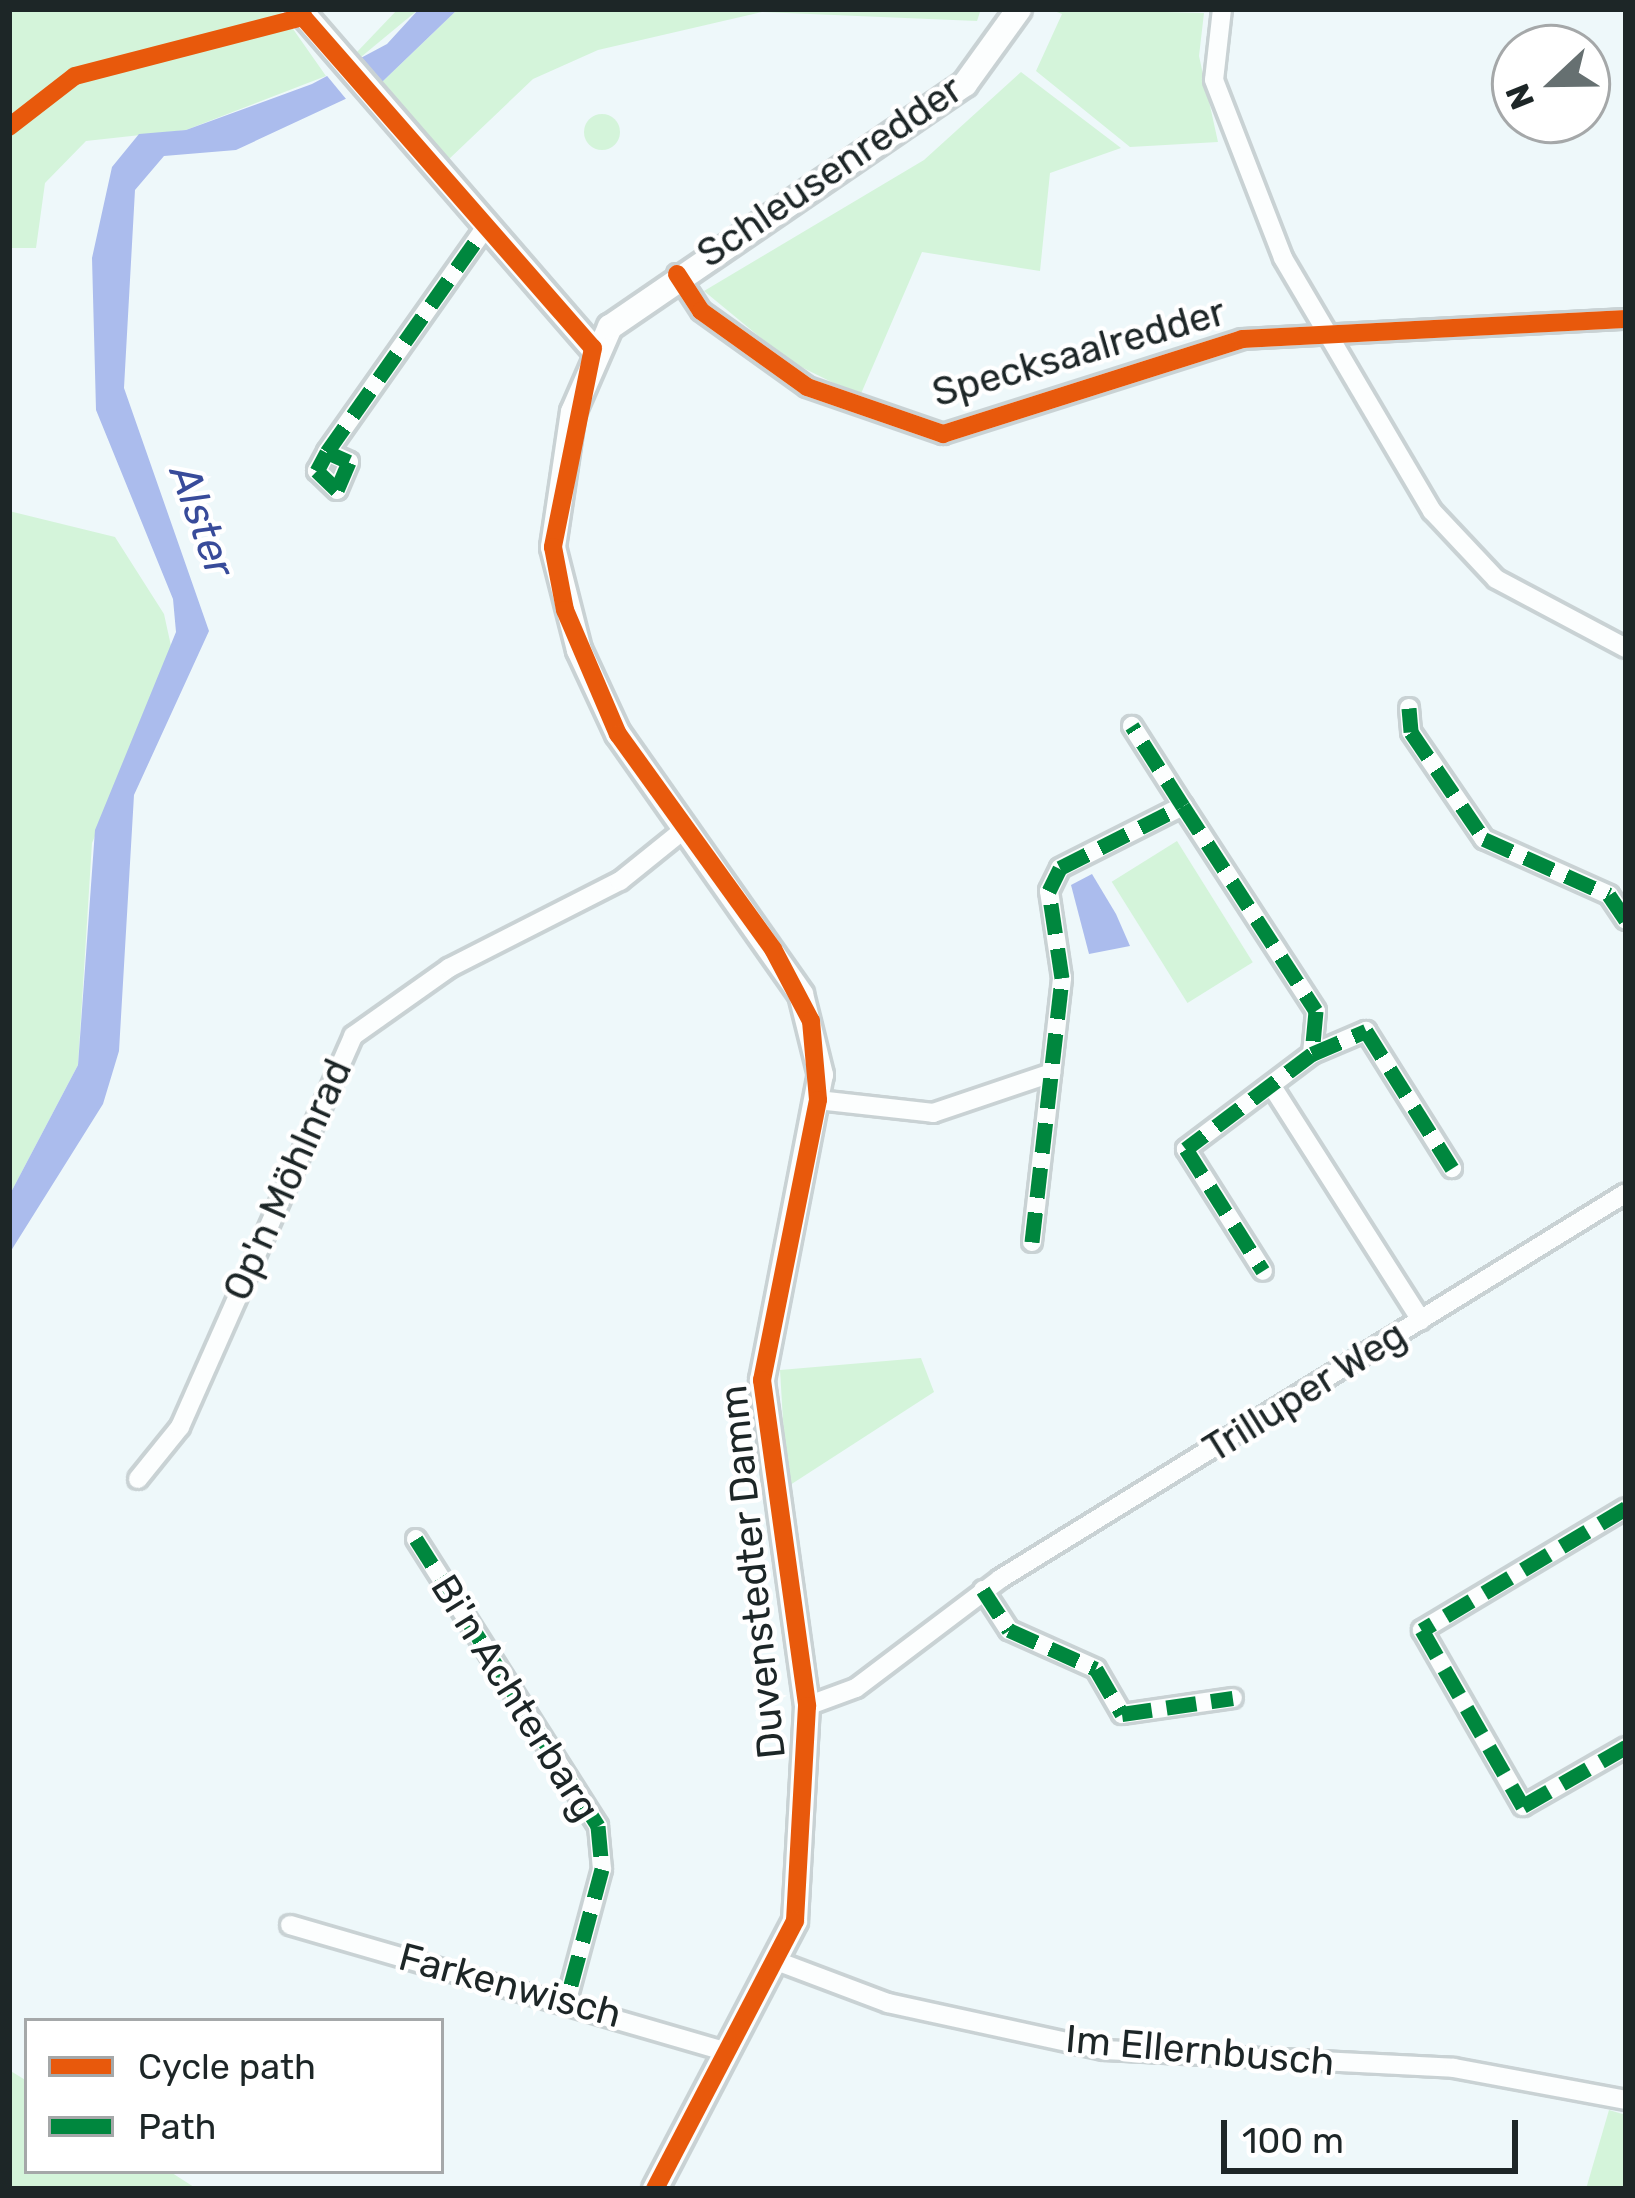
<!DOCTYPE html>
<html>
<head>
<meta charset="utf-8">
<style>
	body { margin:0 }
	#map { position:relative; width:1635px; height:2198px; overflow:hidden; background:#eef8fa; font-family:Rubik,sans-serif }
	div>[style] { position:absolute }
	.green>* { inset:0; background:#d4f4da; transform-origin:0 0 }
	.round { border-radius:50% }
	.water>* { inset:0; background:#abbced }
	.pier>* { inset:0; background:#eef8fa }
	.roads { filter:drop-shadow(3px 0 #c9d2d4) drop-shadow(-3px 0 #c9d2d4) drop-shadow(0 3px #c9d2d4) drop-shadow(0 -3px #c9d2d4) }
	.street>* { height:18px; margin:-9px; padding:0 9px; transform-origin:9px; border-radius:9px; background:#fcfefe }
	.secondary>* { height:24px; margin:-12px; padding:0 12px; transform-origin:12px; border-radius:12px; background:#fcfefe }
	.quiet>* { height:15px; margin-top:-7.5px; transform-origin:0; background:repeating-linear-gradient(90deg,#00873e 0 30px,transparent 0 45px) }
	.cycleway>* { height:18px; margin:-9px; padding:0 9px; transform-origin:9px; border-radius:9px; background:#e8590c }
	span { translate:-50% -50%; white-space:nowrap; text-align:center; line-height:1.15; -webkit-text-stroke:9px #fff; paint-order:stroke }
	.street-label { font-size:39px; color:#1d2627 }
	.water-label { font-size:42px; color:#384b9a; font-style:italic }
	.frame { position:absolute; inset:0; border:12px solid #1d2627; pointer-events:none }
	.legend { position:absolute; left:24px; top:2018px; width:420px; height:156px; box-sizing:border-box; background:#fff; border:3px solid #a5a8a9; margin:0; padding:15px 21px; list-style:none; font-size:36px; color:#1d2627 }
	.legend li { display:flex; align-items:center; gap:24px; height:60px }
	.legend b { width:60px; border:3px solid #a5a8a9 }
	.north { position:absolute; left:1491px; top:24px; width:120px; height:120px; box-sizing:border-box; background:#fff; border:3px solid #a5a8a9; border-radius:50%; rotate:248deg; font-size:33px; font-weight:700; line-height:48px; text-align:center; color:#1d2627 }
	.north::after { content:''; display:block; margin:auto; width:42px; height:54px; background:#667071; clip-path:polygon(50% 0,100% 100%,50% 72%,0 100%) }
	.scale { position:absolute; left:1221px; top:2120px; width:297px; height:54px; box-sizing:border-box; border:6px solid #1d2627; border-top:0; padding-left:15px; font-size:36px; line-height:42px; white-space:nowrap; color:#1d2627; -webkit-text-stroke:9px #fff; paint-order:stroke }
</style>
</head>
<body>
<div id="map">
	<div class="green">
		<div style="clip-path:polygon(9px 9px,279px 9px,326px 76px,186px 130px,86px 141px,45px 183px,36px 248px,9px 248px)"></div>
		<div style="clip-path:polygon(398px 9px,419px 9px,361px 57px,357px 52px)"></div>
		<div style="clip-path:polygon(458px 9px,981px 9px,977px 21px,762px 12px,598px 50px,533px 79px,448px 160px,382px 82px)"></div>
		<div style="clip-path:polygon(1049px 9px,1204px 13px,1199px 56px,1218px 142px,1130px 147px,1036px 71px,1062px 14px)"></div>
		<div style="clip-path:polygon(1021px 72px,1121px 148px,1050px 173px,1040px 271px,922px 252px,860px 396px,789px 361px,704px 291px,924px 160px)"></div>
		<div class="round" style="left:584px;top:114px;width:36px;height:36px"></div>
		<div style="clip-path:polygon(9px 511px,115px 537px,164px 614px,173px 655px,92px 843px,78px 1065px,9px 1196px)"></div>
		<div style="left:1177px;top:841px;width:143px;height:77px;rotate:58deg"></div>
		<div style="clip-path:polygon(921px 1358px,934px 1392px,787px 1487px,780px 1370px)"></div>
		<div style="clip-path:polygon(9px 2070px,27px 2081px,27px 2171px,169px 2171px,197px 2189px,9px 2189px)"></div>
		<div style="clip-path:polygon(1609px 2110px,1626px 2115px,1626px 2189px,1586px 2189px)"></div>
	</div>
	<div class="water">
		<div style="clip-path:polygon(419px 9px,458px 9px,382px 82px,236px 150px,164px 156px,135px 190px,124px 388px,209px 631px,134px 795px,119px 1051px,103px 1104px,9px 1254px,9px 1196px,78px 1065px,95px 830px,176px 632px,173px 599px,96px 410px,92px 258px,112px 167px,139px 134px,186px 130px,312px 84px,387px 44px)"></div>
		<div style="clip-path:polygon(1092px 874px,1116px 914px,1130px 946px,1089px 954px,1071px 885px)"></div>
	</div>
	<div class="pier">
		<div style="clip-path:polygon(357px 52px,386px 87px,351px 105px,323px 71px)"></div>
	</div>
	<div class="roads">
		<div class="street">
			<div style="left:1222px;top:9px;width:71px;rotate:96.4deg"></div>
			<div style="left:1214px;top:80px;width:191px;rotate:68.8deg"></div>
			<div style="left:1283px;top:258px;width:294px;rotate:59.5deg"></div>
			<div style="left:1432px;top:511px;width:93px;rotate:46.7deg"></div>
			<div style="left:1496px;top:579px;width:147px;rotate:28deg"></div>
			<div style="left:677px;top:274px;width:44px;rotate:57deg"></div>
			<div style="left:701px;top:311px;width:130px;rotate:35.6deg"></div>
			<div style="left:807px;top:387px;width:144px;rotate:19.1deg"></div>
			<div style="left:943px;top:434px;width:314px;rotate:-17.6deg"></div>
			<div style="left:1242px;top:339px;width:385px;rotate:-3deg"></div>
			<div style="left:327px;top:452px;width:24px;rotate:24deg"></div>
			<div style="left:349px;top:462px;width:30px;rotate:113deg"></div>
			<div style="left:337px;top:490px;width:28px;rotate:-136deg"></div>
			<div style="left:317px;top:471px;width:21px;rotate:-62deg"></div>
			<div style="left:327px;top:452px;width:274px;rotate:-54.8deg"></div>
			<div style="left:1409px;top:708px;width:24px;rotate:85deg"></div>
			<div style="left:1411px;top:732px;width:130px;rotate:55.7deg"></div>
			<div style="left:1484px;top:839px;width:137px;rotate:24.1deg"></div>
			<div style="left:1609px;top:895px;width:30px;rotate:56deg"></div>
			<div style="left:1183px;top:806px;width:244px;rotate:57deg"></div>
			<div style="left:1316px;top:1011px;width:43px;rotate:95.3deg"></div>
			<div style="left:1312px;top:1054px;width:158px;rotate:143deg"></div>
			<div style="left:1186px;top:1149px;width:144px;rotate:57.7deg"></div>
			<div style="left:1312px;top:1054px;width:59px;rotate:-23.1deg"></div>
			<div style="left:1366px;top:1031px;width:162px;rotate:57.9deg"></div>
			<div style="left:1275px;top:1091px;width:272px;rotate:57.5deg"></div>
			<div style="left:818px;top:1100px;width:116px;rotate:6.4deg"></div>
			<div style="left:933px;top:1113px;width:125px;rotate:-18.7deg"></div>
			<div style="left:1032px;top:1242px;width:266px;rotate:-83.5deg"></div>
			<div style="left:1062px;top:978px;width:88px;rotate:-98.5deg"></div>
			<div style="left:1049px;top:891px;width:25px;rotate:-64deg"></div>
			<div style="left:1060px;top:868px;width:138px;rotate:-26.8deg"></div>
			<div style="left:1183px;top:806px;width:95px;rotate:-122.5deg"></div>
			<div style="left:138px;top:1479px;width:67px;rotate:-51.1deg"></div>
			<div style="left:180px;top:1427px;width:428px;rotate:-66.1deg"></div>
			<div style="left:353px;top:1036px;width:118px;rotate:-35.3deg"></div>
			<div style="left:449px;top:968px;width:192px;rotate:-27deg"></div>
			<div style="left:620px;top:881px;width:85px;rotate:-38.8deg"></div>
			<div style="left:1626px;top:1508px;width:238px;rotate:149.1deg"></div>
			<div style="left:1422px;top:1630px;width:203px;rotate:60.2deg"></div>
			<div style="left:1523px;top:1806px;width:119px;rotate:-29.8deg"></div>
			<div style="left:416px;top:1539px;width:340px;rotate:57.6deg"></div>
			<div style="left:598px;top:1826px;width:43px;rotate:84.7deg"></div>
			<div style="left:602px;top:1869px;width:136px;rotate:105deg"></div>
			<div style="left:983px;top:1590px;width:48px;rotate:57deg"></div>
			<div style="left:1009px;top:1630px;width:95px;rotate:24.1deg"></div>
			<div style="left:1096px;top:1669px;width:52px;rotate:60deg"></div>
			<div style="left:1122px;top:1714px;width:112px;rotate:-8.2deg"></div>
			<div style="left:807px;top:1706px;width:52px;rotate:-20.2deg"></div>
			<div style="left:856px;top:1688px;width:181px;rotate:-37.1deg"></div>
			<div style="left:1000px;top:1579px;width:735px;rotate:-31.66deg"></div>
			<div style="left:290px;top:1925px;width:456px;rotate:16.2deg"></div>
			<div style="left:782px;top:1963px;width:113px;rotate:20.7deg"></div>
			<div style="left:888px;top:2003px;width:221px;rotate:12.3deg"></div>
			<div style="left:1104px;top:2050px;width:350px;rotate:2.9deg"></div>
			<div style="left:1454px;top:2068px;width:175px;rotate:10.5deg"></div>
		</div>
		<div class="secondary">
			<div style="left:299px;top:9px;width:449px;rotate:49.1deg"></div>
			<div style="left:655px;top:2189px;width:302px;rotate:-62.4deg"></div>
			<div style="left:795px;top:1921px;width:215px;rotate:-86.8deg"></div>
			<div style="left:807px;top:1706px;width:329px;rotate:-97.9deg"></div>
			<div style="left:762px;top:1380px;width:311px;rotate:-79.1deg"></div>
			<div style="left:821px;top:1075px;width:83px;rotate:-103.9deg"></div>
			<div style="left:801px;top:994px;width:318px;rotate:-125.1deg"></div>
			<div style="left:618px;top:734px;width:93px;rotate:-114.9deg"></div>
			<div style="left:579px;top:650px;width:106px;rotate:-104.2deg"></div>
			<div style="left:553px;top:547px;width:136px;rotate:-81.6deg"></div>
			<div style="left:573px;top:412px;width:93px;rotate:-66.5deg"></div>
			<div style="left:610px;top:327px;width:430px;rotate:-34.4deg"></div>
			<div style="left:965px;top:84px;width:92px;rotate:-54.2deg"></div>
		</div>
	</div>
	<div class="quiet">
		<div style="left:327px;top:452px;width:24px;rotate:24deg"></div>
		<div style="left:349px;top:462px;width:30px;rotate:113deg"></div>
		<div style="left:337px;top:490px;width:28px;rotate:-136deg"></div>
		<div style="left:317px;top:471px;width:21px;rotate:-62deg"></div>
		<div style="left:327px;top:452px;width:274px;rotate:-54.8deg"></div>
		<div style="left:1409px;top:708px;width:24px;rotate:85deg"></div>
		<div style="left:1411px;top:732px;width:130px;rotate:55.7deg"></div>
		<div style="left:1484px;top:839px;width:137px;rotate:24.1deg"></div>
		<div style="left:1609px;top:895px;width:30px;rotate:56deg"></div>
		<div style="left:1183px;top:806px;width:244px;rotate:57deg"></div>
		<div style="left:1316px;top:1011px;width:43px;rotate:95.3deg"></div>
		<div style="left:1312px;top:1054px;width:158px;rotate:143deg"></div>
		<div style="left:1186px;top:1149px;width:144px;rotate:57.7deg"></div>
		<div style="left:1312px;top:1054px;width:59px;rotate:-23.1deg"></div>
		<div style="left:1366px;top:1031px;width:162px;rotate:57.9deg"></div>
		<div style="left:1032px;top:1242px;width:266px;rotate:-83.5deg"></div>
		<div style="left:1062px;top:978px;width:88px;rotate:-98.5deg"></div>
		<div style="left:1049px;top:891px;width:25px;rotate:-64deg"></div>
		<div style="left:1060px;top:868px;width:138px;rotate:-26.8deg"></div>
		<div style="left:1183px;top:806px;width:95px;rotate:-122.5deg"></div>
		<div style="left:1626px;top:1508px;width:238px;rotate:149.1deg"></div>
		<div style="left:1422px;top:1630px;width:203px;rotate:60.2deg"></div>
		<div style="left:1523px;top:1806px;width:119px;rotate:-29.8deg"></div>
		<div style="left:416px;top:1539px;width:340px;rotate:57.6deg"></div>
		<div style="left:598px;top:1826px;width:43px;rotate:84.7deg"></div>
		<div style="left:602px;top:1869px;width:136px;rotate:105deg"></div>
		<div style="left:983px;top:1590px;width:48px;rotate:57deg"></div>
		<div style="left:1009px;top:1630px;width:95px;rotate:24.1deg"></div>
		<div style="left:1096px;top:1669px;width:52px;rotate:60deg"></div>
		<div style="left:1122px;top:1714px;width:112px;rotate:-8.2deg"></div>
	</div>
	<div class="cycleway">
		<div style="left:9px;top:127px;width:83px;rotate:-37.7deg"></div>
		<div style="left:75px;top:76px;width:236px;rotate:-14.5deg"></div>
		<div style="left:303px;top:17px;width:440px;rotate:48.8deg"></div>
		<div style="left:593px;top:348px;width:203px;rotate:101.4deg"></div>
		<div style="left:553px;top:547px;width:64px;rotate:79.2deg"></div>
		<div style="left:565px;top:610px;width:135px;rotate:66.9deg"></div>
		<div style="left:618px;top:734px;width:265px;rotate:54.2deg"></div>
		<div style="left:773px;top:949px;width:81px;rotate:62.2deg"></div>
		<div style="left:811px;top:1021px;width:79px;rotate:84.9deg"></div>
		<div style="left:818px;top:1100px;width:286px;rotate:101.3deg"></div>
		<div style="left:762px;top:1380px;width:329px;rotate:82.1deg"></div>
		<div style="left:807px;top:1706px;width:215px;rotate:93.2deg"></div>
		<div style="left:795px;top:1921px;width:302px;rotate:117.6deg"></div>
		<div style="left:677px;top:274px;width:44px;rotate:57deg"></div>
		<div style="left:701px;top:311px;width:130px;rotate:35.6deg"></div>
		<div style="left:807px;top:387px;width:144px;rotate:19.1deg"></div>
		<div style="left:943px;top:434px;width:314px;rotate:-17.6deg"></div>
		<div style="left:1242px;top:339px;width:385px;rotate:-3deg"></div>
	</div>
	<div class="street-label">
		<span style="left:830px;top:172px;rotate:-34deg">Schleusenredder</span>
		<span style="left:1079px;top:353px;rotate:-16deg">Specksaalredder</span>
		<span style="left:288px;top:1180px;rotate:-66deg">Op'n Möhlnrad</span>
		<span style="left:1305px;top:1392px;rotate:-32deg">Trilluper Weg</span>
		<span style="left:753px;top:1572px;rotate:-96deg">Duvenstedter Damm</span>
		<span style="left:515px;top:1698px;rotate:58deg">Bi'n Achterbarg</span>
		<span style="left:510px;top:1986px;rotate:15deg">Farkenwisch</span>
		<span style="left:1200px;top:2051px;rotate:5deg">Im Ellernbusch</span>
	</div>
	<div class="water-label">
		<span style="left:202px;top:521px;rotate:70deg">Alster</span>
	</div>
	<div class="frame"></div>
	<ul class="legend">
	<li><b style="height:15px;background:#e8590c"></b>Cycle path</li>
	<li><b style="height:15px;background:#00873e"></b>Path</li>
	</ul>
	<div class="north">N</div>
	<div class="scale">100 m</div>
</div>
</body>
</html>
